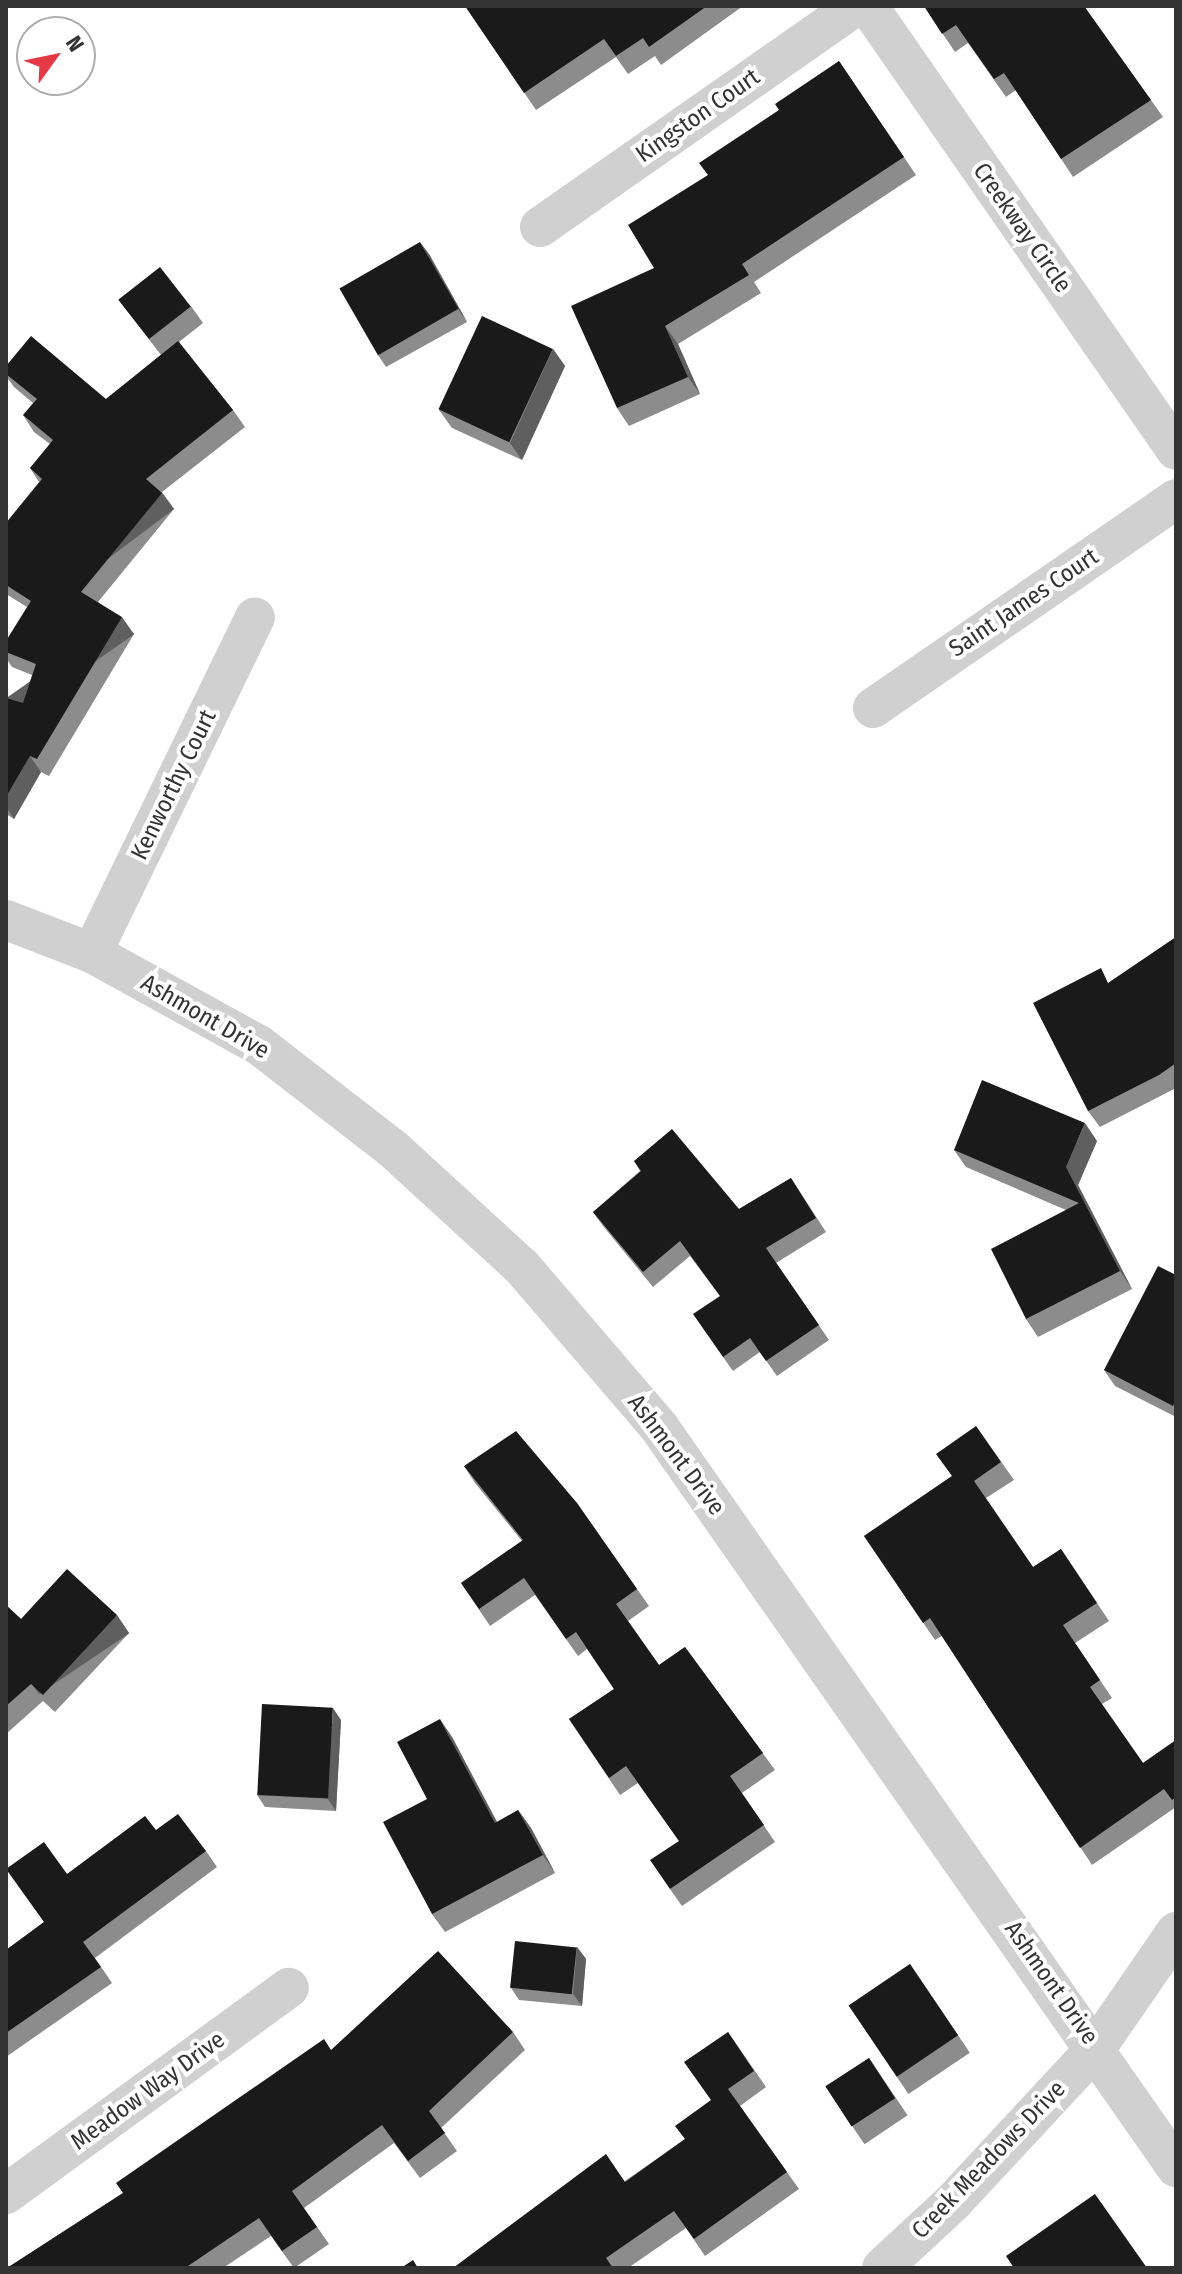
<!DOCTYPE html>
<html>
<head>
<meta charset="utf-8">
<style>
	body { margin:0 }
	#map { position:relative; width:1182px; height:2274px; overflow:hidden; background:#fff; font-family:"Fira Sans Condensed",sans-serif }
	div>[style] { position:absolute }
	.minor>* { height:40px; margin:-20px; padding:0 20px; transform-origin:20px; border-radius:20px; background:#d0d0d0 }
	.wall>* { inset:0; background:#8c8c8c; transform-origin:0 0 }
	.shaded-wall>* { inset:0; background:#5f5f5f; transform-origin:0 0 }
	.building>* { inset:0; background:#1a1a1a; transform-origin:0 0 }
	span { translate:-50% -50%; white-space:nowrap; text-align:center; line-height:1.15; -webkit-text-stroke:8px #fff; paint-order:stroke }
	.street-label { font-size:24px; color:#333 }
	.frame { position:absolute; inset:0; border:8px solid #333; pointer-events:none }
	.north { position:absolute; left:16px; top:16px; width:80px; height:80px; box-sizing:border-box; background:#fff; border:2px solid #adadad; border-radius:50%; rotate:57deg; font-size:22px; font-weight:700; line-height:32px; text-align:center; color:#333 }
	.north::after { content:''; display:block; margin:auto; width:28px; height:36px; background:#e63946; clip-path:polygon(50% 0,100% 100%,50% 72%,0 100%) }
</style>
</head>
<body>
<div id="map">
	<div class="minor">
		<div style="left:868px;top:6px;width:540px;rotate:55.25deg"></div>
		<div style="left:540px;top:227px;width:386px;rotate:-35deg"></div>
		<div style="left:873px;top:708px;width:368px;rotate:-34.6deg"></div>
		<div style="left:6px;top:920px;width:92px;rotate:21deg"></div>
		<div style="left:92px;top:953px;width:191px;rotate:28.9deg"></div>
		<div style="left:259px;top:1045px;width:168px;rotate:37.8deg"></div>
		<div style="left:392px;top:1148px;width:176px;rotate:42.5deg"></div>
		<div style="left:522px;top:1267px;width:211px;rotate:49.4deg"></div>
		<div style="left:659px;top:1427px;width:903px;rotate:55.06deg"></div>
		<div style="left:92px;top:953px;width:373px;rotate:-64.1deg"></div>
		<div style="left:6px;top:2194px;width:350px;rotate:-36.1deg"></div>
		<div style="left:882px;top:2268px;width:98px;rotate:-42.9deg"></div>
		<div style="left:954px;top:2201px;width:209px;rotate:-47.1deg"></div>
		<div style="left:1096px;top:2048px;width:141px;rotate:-55.4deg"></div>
	</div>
	<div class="wall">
		<div style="clip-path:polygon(465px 6px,743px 6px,661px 65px,655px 56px,628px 74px,616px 57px,536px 110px)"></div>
		<div style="clip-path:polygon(924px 6px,1084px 6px,1163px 117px,1073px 177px,1016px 90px,1006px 97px,968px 43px,955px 52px)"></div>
		<div style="clip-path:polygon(839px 61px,916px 175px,754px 282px,761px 293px,678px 344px,700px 394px,629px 426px,617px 408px,708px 175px,779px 110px)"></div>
		<div style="clip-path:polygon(429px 254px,467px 322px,386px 367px,378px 355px)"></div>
		<div style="clip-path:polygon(119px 300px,191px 306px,203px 323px,179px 342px,233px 410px,245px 427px,162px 492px,174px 509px,98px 602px,134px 634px,49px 776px,41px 772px,14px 819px,6px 814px,6px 698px,23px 703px,32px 675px,12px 667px,6px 658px,6px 641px,27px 607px,6px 594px,6px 523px,39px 482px,30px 468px,50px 444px,34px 432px,23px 415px,33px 403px,14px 387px,6px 376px,6px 366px,106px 399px,161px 355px)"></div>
		<div style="clip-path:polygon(553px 349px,565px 366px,522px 460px,452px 428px,439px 410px)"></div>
		<div style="clip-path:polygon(1176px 937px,1176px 1088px,1100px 1127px,1088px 1111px,1110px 982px)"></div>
		<div style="clip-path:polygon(1097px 1141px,1078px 1185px,1132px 1289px,1038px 1337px,1026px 1319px,1066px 1210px,966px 1167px,954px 1150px)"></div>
		<div style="clip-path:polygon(634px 1161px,739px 1209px,791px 1178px,826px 1232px,776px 1263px,829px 1340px,777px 1376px,760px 1352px,733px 1371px,723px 1357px,720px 1296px,690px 1256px,653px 1287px,603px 1226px,593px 1212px,640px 1171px)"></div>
		<div style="clip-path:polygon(1176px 1275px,1176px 1417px,1115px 1386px,1104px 1370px)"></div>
		<div style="clip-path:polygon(976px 1426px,1014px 1480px,986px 1498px,1033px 1567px,1061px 1549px,1109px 1621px,1075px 1643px,1112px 1698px,1102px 1704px,1143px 1763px,1176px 1740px,1176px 1807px,1092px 1865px,942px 1636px,935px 1640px,864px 1536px,952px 1476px)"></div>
		<div style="clip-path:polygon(464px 1466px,577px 1503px,649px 1606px,628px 1621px,659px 1665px,685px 1647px,775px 1770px,742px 1793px,775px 1842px,682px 1906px,670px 1889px,679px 1841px,638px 1783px,620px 1795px,569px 1719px,614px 1689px,587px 1649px,578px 1656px,535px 1595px,490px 1626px,461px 1583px,522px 1541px,475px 1483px)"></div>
		<div style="clip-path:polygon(6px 1605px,21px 1619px,129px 1633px,55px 1712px,43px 1701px,6px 1734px)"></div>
		<div style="clip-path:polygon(341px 1720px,336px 1811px,265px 1807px,257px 1795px)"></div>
		<div style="clip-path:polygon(452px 1737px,497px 1822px,518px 1810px,531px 1828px,555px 1873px,445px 1932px,432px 1914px,427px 1799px)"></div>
		<div style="clip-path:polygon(156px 1830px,206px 1851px,217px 1867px,95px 1958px,112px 1983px,6px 2057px,6px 1950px,44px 1922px,67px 1874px)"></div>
		<div style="clip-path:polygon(577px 1947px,586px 1959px,582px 2006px,519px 2000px,511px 1988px)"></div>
		<div style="left:910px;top:1964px;width:107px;height:74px;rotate:56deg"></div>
		<div style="clip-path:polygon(513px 2032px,525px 2050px,441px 2128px,457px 2151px,420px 2178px,394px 2143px,304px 2208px,329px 2244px,294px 2268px,271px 2236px,223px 2268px,7px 2268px,123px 2193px,331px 2050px)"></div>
		<div style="clip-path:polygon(728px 2032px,766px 2087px,740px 2106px,799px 2189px,705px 2256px,686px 2228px,628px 2268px,453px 2268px,625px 2181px,685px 2139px,711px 2100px)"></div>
		<div style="left:869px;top:2058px;width:69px;height:52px;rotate:56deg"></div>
	</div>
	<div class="shaded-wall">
		<div style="clip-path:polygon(420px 242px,429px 254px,467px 322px,458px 309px)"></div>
		<div style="clip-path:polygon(665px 326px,678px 344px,700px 394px,688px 377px)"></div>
		<div style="clip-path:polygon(553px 349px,565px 366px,522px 460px,510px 443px)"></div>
		<div style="left:162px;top:493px;width:20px;height:128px;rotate:53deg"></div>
		<div style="left:122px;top:617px;width:21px;height:165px;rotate:55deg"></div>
		<div style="clip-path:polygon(30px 756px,41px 772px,14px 819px,6px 807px,6px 797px)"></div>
		<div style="clip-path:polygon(1085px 1123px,1097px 1141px,1078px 1185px,1132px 1289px,1120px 1271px,1066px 1167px)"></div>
		<div style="left:117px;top:1615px;width:22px;height:109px;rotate:56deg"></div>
		<div style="clip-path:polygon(333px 1708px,341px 1720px,336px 1811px,328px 1799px)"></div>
		<div style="clip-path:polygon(440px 1719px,452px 1737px,507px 1841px,495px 1823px)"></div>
		<div style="clip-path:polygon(518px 1810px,531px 1828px,555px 1873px,543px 1855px)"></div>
		<div style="clip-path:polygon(577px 1947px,586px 1959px,582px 2006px,573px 1994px)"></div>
	</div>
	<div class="building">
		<div style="clip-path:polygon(465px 6px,707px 6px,649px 47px,643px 38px,616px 56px,604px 39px,524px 93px)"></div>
		<div style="clip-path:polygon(924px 6px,1084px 6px,1151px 100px,1061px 159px,1004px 73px,994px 79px,956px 25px,942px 34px)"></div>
		<div style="clip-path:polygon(839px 61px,904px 157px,742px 264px,749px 275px,665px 326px,688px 377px,617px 408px,571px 306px,654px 268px,628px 225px,708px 175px,699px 163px,779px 110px,775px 104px)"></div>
		<div style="left:420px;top:242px;width:77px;height:93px;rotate:60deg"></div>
		<div style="left:160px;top:267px;width:50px;height:53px;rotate:52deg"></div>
		<div style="left:482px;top:316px;width:78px;height:103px;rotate:25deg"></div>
		<div style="clip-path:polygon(31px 336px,106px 399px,178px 341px,233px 410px,146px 479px,162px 493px,81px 592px,122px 617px,37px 759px,30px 756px,6px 797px,6px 698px,23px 703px,36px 664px,6px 652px,6px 641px,31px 601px,6px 585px,6px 523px,42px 479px,30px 468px,53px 440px,23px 415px,37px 399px,6px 374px,6px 366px)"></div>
		<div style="clip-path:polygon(1176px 937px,1176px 1063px,1159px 1075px,1088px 1111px,1033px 1003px,1101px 968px,1108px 983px)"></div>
		<div style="clip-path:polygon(982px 1080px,1085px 1123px,1066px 1167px,1120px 1271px,1026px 1319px,991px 1249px,1079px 1203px,954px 1150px)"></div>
		<div style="clip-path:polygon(672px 1129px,739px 1209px,791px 1178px,816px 1218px,766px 1248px,819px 1325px,766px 1361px,750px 1338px,723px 1357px,693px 1314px,720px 1296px,680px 1241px,643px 1272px,593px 1212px,641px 1171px,634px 1161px)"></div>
		<div style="clip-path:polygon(1158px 1266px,1176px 1275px,1176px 1400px,1173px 1406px,1104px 1370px)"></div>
		<div style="clip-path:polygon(976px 1426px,1001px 1462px,974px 1481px,1033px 1567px,1061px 1549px,1097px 1603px,1063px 1625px,1100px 1680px,1090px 1687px,1143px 1763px,1176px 1740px,1176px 1797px,1172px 1800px,1164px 1789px,1080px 1848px,930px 1618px,923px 1623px,864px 1536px,952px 1476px,936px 1454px)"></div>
		<div style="clip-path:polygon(516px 1431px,577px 1503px,637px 1589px,616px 1604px,659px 1665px,685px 1647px,763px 1753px,730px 1776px,764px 1825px,670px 1889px,650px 1860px,679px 1841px,626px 1766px,609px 1778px,569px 1719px,614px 1689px,576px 1632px,566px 1639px,524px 1578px,479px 1609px,461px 1583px,523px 1540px,464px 1466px)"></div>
		<div style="clip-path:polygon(67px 1569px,117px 1615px,43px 1695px,31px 1684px,6px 1706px,6px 1605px,21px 1619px)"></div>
		<div style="left:262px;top:1704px;width:71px;height:91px;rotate:3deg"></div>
		<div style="clip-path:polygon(440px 1719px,495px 1823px,518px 1810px,543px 1855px,432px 1914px,383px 1822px,427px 1799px,397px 1742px)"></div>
		<div style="clip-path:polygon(178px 1814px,206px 1851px,83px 1942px,101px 1967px,6px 2033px,6px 1950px,44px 1922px,6px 1869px,44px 1842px,67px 1874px,145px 1816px,156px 1830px)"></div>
		<div style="left:515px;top:1941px;width:62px;height:47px;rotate:6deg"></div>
		<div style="clip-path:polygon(438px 1951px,513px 2032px,429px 2111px,445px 2133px,408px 2161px,382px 2125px,292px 2191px,317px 2227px,282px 2251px,259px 2218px,185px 2268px,7px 2268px,123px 2193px,116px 2183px,324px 2039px,331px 2050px)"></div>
		<div style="left:910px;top:1964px;width:86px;height:74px;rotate:56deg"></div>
		<div style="clip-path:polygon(728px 2032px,754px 2071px,728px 2089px,787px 2172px,694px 2239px,674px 2211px,606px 2258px,613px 2268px,453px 2268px,606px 2154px,625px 2182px,685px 2139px,675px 2126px,711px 2100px,684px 2062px)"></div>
		<div style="left:869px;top:2058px;width:48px;height:52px;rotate:57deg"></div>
		<div style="clip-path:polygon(1095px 2194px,1147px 2268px,1014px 2268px,1006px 2256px)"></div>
		<div style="clip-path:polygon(413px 2260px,418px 2268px,401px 2268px)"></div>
	</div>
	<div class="street-label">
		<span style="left:698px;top:116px;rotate:-35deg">Kingston Court</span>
		<span style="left:1022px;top:228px;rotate:55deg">Creekway Circle</span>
		<span style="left:1024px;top:603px;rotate:-34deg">Saint James Court</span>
		<span style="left:174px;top:785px;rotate:-64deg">Kenworthy Court</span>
		<span style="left:205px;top:1017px;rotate:30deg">Ashmont Drive</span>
		<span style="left:676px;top:1455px;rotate:53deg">Ashmont Drive</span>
		<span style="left:1051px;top:1983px;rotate:55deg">Ashmont Drive</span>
		<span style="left:148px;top:2091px;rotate:-36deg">Meadow Way Drive</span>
		<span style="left:989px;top:2160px;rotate:-46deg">Creek Meadows Drive</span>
	</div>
	<div class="frame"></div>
	<div class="north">N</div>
</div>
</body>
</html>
